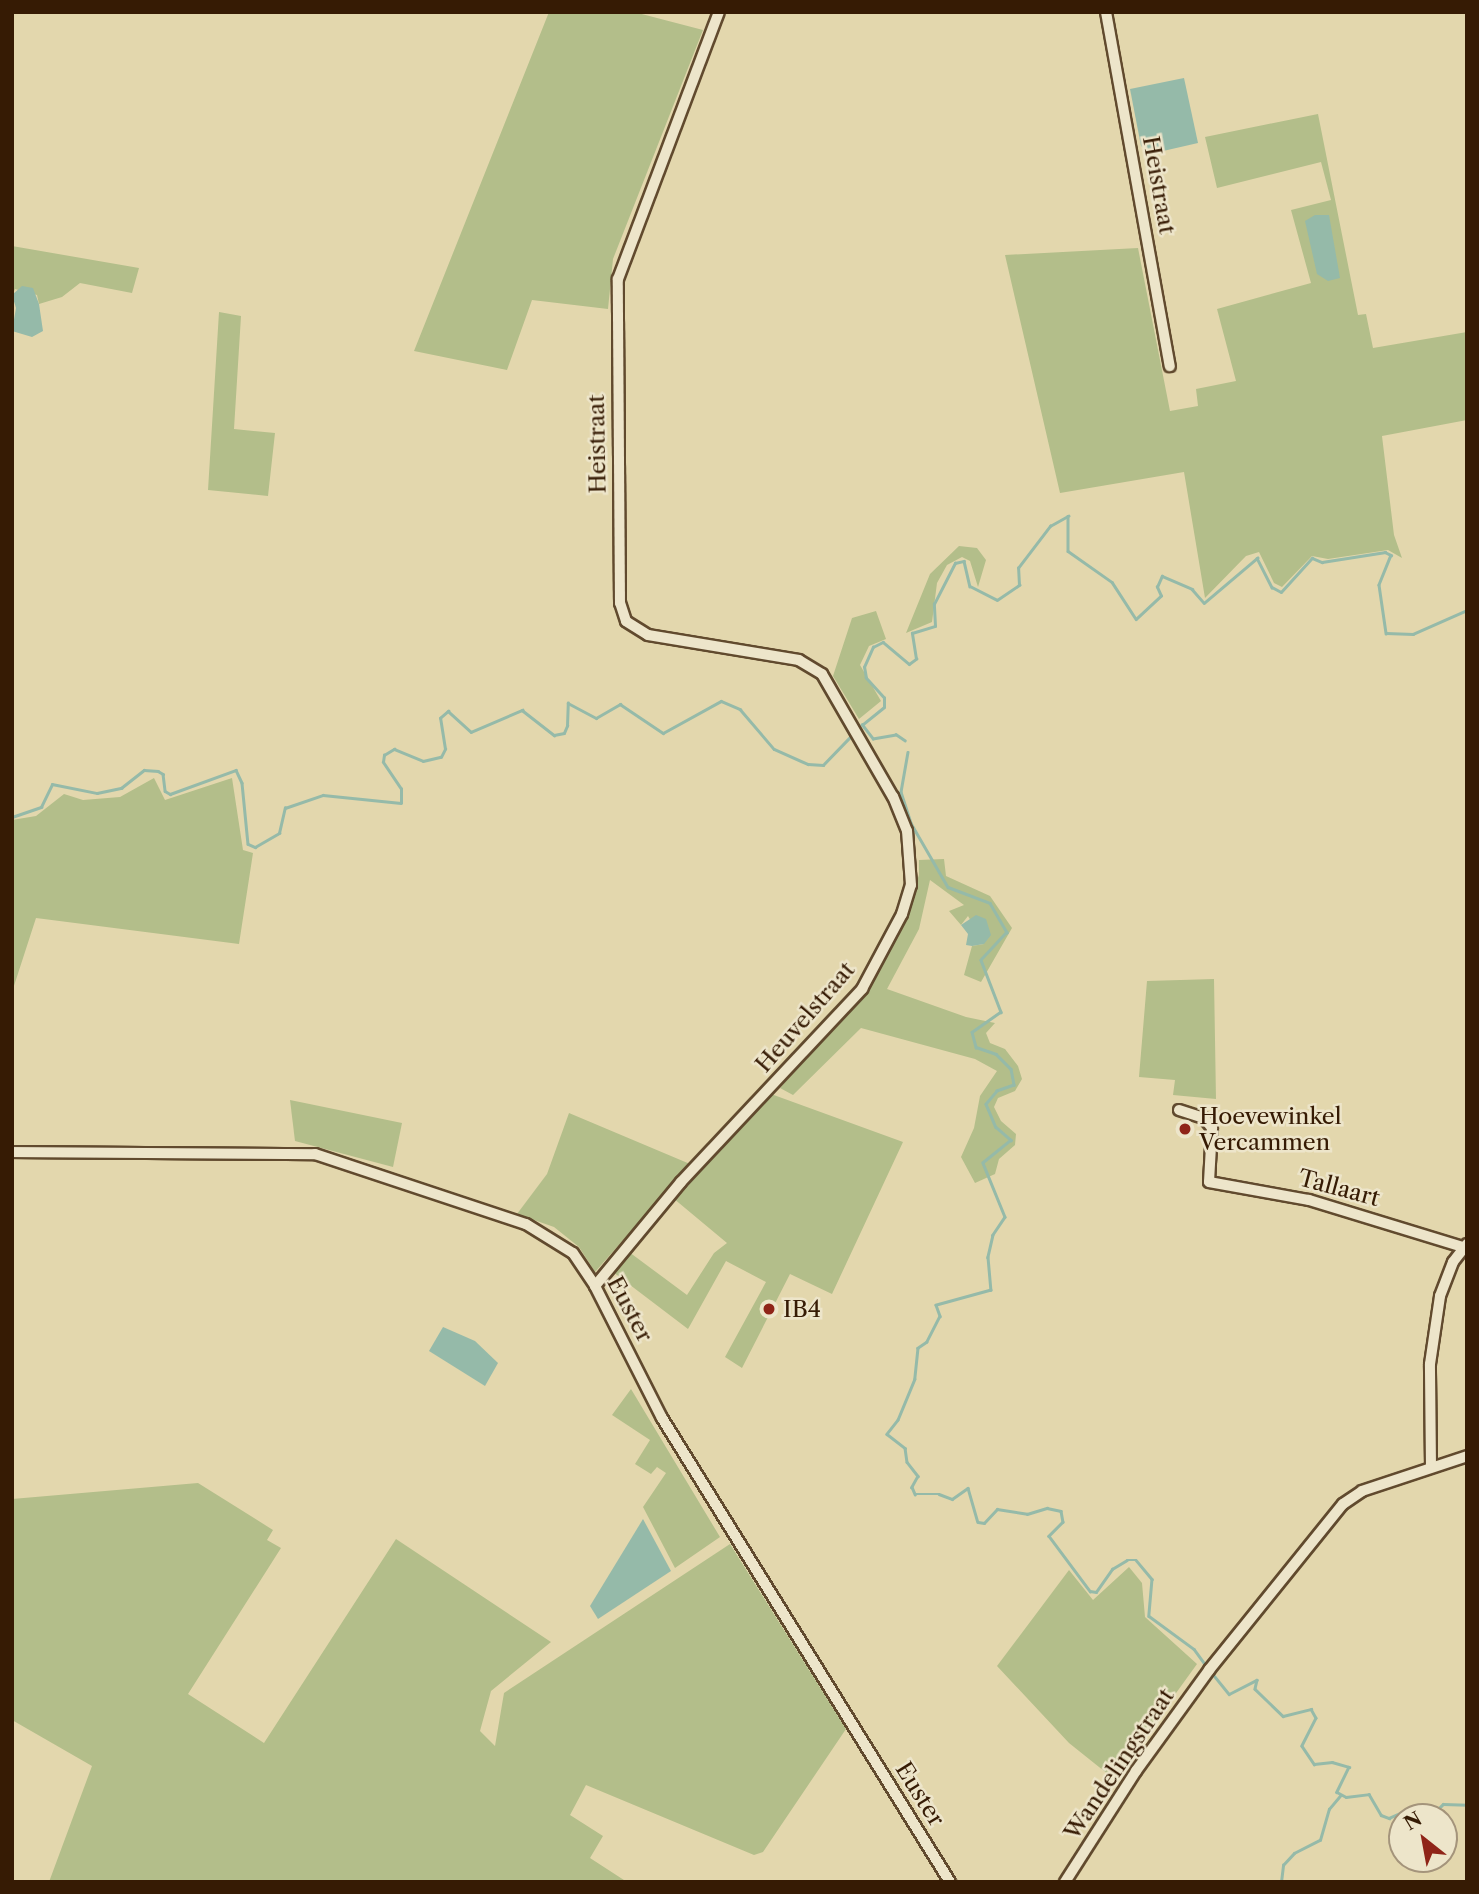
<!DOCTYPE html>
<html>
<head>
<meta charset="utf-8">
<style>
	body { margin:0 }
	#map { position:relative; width:1479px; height:1894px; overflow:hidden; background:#e3d7ad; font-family:"Libre Caslon Text",serif }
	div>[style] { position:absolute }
	.green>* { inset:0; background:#b3be8a }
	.water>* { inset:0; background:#95baa9 }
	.stream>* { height:2.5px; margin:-1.25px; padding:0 1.25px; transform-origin:1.25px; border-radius:1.25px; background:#95baa9 }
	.roads { filter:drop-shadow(2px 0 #614a2e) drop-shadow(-2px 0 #614a2e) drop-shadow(0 2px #614a2e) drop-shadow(0 -2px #614a2e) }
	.street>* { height:10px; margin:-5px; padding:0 5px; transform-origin:5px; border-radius:5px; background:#ede5ca }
	.dots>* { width:19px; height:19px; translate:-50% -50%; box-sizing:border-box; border:4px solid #ede5ca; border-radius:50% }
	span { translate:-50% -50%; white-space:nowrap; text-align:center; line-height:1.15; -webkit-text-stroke:5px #ede5ca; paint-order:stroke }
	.street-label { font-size:23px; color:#361b04 }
	.poi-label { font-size:23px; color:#361b04 }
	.left { translate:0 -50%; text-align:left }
	.frame { position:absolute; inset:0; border:14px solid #361b04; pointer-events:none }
	.north { position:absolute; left:1388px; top:1803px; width:70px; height:70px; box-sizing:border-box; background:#ede5ca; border:2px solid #a4947b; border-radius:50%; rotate:329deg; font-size:19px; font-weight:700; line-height:28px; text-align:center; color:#361b04 }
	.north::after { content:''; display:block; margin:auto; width:24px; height:32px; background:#8f2418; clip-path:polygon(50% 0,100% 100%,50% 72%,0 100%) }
</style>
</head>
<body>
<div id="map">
	<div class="green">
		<div style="clip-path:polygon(549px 12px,634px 12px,703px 30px,613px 259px,608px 309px,532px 300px,507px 370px,414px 351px)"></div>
		<div style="clip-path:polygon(1318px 114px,1358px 315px,1366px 314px,1373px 348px,1467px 332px,1467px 420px,1382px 436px,1394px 535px,1402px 558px,1388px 550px,1328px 559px,1312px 556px,1282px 587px,1274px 583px,1259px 552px,1246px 556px,1205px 598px,1184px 472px,1060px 493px,1005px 255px,1138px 248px,1170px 411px,1198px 406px,1196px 389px,1236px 381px,1217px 309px,1311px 283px,1291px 210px,1331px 200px,1321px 162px,1217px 188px,1205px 137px)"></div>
		<div style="clip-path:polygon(12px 246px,139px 268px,132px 293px,80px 283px,62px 297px,39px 304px,37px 295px,15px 289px,12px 295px)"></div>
		<div style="clip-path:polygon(219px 312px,241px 316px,234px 429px,275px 433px,268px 496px,208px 490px)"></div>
		<div style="clip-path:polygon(959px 546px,977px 548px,986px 560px,978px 587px,970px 561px,962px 557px,947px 565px,937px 583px,932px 622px,906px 633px,930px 574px)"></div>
		<div style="clip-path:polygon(876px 611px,886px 639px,869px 646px,860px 665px,881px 701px,859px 719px,833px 676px,852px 618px)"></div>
		<div style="clip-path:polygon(154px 778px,165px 800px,232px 778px,243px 850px,253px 853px,239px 944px,36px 918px,12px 992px,12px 820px,36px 816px,64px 794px,83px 800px,120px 797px)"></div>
		<div style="clip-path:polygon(944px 859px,946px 876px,990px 896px,1012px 928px,981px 982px,964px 975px,972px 946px,984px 944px,968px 916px,961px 925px,949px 911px,964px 905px,930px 880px,919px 929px,887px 989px,966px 1017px,995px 1023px,986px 1033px,990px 1043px,1005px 1049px,1018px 1066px,1022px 1079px,1015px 1091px,998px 1098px,994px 1107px,1001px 1121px,1016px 1134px,1015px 1145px,999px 1159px,995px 1174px,975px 1183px,961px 1157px,974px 1128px,980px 1096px,997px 1071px,975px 1059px,861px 1028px,793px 1095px,780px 1088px,870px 985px,898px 935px,919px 875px,919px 860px)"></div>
		<div style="clip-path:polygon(1214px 979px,1216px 1099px,1173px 1095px,1175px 1080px,1139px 1077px,1147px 981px)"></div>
		<div style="clip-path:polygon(771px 1094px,903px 1142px,832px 1294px,790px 1274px,742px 1368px,725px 1357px,766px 1282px,726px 1261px,688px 1329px,613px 1272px,629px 1252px,687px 1295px,714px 1253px,727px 1243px,673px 1198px)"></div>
		<div style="clip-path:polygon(290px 1100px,402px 1123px,393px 1167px,295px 1141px)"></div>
		<div style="clip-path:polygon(569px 1113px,690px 1164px,595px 1272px,579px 1247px,554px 1227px,517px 1214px,547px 1174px)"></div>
		<div style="clip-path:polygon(631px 1389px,720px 1537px,675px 1568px,643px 1507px,666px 1473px,657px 1467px,651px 1474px,635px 1464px,650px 1440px,612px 1415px)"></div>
		<div style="clip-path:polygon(198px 1483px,273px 1530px,267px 1540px,281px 1548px,188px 1694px,264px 1743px,396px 1539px,551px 1642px,491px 1691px,480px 1731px,495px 1746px,504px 1693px,730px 1544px,846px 1729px,763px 1852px,754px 1855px,586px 1785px,570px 1815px,603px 1836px,590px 1858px,627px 1882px,49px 1882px,92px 1766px,12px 1720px,12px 1499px)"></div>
		<div style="clip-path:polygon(1129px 1567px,1142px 1583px,1145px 1617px,1197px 1664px,1114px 1779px,1069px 1743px,997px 1666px,1069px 1570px,1093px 1600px)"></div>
	</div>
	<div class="water">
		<div style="clip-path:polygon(1184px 78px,1198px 143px,1150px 154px,1141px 146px,1130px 89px)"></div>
		<div style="clip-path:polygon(1315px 215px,1329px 215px,1340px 278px,1328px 281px,1317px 274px,1305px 221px)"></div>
		<div style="clip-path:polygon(22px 286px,33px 288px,39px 304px,43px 331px,32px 337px,12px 331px,16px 308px,12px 295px)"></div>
		<div style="clip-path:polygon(976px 915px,986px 919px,991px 935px,984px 944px,972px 946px,966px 945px,968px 934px,961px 925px)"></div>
		<div style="clip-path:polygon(443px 1327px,475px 1341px,498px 1363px,485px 1386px,429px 1351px)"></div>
		<div style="clip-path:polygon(643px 1519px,671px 1571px,598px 1619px,590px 1606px)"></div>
	</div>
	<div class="stream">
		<div style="left:905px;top:741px;width:11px;rotate:-146deg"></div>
		<div style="left:896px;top:735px;width:23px;rotate:170deg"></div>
		<div style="left:873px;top:739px;width:18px;rotate:-128deg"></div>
		<div style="left:862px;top:725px;width:28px;rotate:-39deg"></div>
		<div style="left:884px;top:707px;width:9px;rotate:-90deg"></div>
		<div style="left:884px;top:698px;width:27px;rotate:-132deg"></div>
		<div style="left:866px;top:678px;width:11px;rotate:-100deg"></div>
		<div style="left:864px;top:667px;width:22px;rotate:-66deg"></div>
		<div style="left:873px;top:647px;width:11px;rotate:-27deg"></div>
		<div style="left:883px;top:642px;width:34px;rotate:40deg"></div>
		<div style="left:909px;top:664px;width:9px;rotate:-36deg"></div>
		<div style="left:916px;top:659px;width:26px;rotate:-99deg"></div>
		<div style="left:912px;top:633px;width:24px;rotate:-17deg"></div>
		<div style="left:935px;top:626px;width:22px;rotate:-93deg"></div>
		<div style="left:934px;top:604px;width:46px;rotate:-62.9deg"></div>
		<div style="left:955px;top:563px;width:9px;rotate:-13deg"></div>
		<div style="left:964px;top:561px;width:26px;rotate:77deg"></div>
		<div style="left:970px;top:586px;width:30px;rotate:27deg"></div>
		<div style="left:997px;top:600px;width:27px;rotate:-34deg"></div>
		<div style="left:1019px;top:585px;width:17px;rotate:-93deg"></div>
		<div style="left:1018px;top:568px;width:53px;rotate:-52.7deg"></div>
		<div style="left:1050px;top:526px;width:21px;rotate:-29deg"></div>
		<div style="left:1068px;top:516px;width:35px;rotate:90deg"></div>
		<div style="left:1068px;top:551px;width:54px;rotate:35.2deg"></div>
		<div style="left:1112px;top:582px;width:44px;rotate:57deg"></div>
		<div style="left:1136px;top:619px;width:34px;rotate:-43deg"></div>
		<div style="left:1161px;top:596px;width:10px;rotate:-114deg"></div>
		<div style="left:1157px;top:587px;width:12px;rotate:-66deg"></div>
		<div style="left:1162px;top:576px;width:33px;rotate:23deg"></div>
		<div style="left:1192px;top:589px;width:18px;rotate:49deg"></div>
		<div style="left:1204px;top:603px;width:70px;rotate:-40.3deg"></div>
		<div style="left:1257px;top:558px;width:33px;rotate:63deg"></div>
		<div style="left:1272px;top:587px;width:10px;rotate:29deg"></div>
		<div style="left:1281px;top:592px;width:46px;rotate:-47.6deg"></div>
		<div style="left:1312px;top:558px;width:11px;rotate:22deg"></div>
		<div style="left:1322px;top:562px;width:64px;rotate:-9deg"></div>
		<div style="left:1385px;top:552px;width:7px;rotate:27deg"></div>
		<div style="left:1391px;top:555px;width:32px;rotate:112deg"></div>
		<div style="left:1379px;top:585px;width:49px;rotate:81.7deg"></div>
		<div style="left:1386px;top:633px;width:27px;rotate:2deg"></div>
		<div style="left:1413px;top:634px;width:59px;rotate:-24deg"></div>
		<div style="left:908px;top:752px;width:41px;rotate:99.9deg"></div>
		<div style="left:901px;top:792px;width:33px;rotate:72deg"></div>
		<div style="left:911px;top:823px;width:74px;rotate:60deg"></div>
		<div style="left:948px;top:887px;width:45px;rotate:20.9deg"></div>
		<div style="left:990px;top:903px;width:34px;rotate:60deg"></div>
		<div style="left:1007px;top:932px;width:38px;rotate:133deg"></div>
		<div style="left:981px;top:960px;width:56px;rotate:69deg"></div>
		<div style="left:1001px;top:1012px;width:35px;rotate:145deg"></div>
		<div style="left:972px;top:1032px;width:16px;rotate:75deg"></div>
		<div style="left:976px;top:1047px;width:21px;rotate:19deg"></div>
		<div style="left:996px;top:1054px;width:21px;rotate:45deg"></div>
		<div style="left:1011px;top:1069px;width:16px;rotate:79deg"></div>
		<div style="left:1014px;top:1085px;width:18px;rotate:161deg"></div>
		<div style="left:997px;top:1091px;width:17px;rotate:130deg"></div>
		<div style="left:986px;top:1104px;width:25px;rotate:67deg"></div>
		<div style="left:996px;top:1127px;width:20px;rotate:41deg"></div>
		<div style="left:1011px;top:1140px;width:36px;rotate:141deg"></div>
		<div style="left:983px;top:1163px;width:58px;rotate:67.8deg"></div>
		<div style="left:1005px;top:1217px;width:22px;rotate:124deg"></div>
		<div style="left:993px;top:1235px;width:23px;rotate:103deg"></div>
		<div style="left:988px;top:1257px;width:33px;rotate:85deg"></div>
		<div style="left:991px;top:1290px;width:57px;rotate:164.7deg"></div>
		<div style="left:936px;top:1305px;width:12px;rotate:70deg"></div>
		<div style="left:940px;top:1316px;width:29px;rotate:117deg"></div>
		<div style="left:927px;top:1342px;width:11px;rotate:146deg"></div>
		<div style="left:918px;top:1348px;width:31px;rotate:96deg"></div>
		<div style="left:915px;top:1379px;width:44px;rotate:112.5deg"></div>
		<div style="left:898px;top:1420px;width:18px;rotate:128deg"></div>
		<div style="left:887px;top:1434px;width:23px;rotate:38deg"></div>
		<div style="left:905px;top:1448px;width:14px;rotate:82deg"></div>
		<div style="left:907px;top:1462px;width:18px;rotate:52deg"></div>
		<div style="left:918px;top:1476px;width:13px;rotate:119deg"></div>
		<div style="left:912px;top:1487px;width:8px;rotate:67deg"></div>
		<div style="left:915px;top:1494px;width:24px"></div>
		<div style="left:939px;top:1494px;width:14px;rotate:21deg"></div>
		<div style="left:952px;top:1499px;width:19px;rotate:-35deg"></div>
		<div style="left:968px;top:1488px;width:35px;rotate:74deg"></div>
		<div style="left:978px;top:1522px;width:6px;rotate:9deg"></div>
		<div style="left:984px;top:1523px;width:19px;rotate:-47deg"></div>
		<div style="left:997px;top:1509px;width:30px;rotate:9deg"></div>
		<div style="left:1027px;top:1514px;width:21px;rotate:-17deg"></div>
		<div style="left:1047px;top:1508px;width:14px;rotate:12deg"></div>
		<div style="left:1061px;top:1511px;width:11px;rotate:80deg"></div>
		<div style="left:1063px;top:1522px;width:20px;rotate:135deg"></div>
		<div style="left:1049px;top:1536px;width:69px;rotate:53.3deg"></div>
		<div style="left:1090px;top:1591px;width:6px;rotate:9deg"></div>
		<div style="left:1096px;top:1592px;width:28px;rotate:-55deg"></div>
		<div style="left:1112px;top:1569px;width:17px;rotate:-31deg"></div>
		<div style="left:1127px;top:1560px;width:9px"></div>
		<div style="left:1136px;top:1560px;width:25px;rotate:50deg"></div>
		<div style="left:1152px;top:1579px;width:37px;rotate:95deg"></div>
		<div style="left:1149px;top:1616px;width:56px;rotate:36.3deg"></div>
		<div style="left:1194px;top:1649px;width:24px;rotate:54deg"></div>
		<div style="left:12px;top:817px;width:31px;rotate:-19deg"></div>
		<div style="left:41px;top:807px;width:25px;rotate:-64deg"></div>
		<div style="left:52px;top:784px;width:46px;rotate:11.3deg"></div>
		<div style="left:97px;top:793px;width:25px;rotate:-12deg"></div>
		<div style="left:121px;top:788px;width:29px;rotate:-38deg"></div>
		<div style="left:144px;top:770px;width:14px;rotate:4deg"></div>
		<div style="left:158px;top:771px;width:6px;rotate:31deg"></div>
		<div style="left:163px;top:774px;width:17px;rotate:83deg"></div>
		<div style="left:165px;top:791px;width:6px;rotate:31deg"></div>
		<div style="left:170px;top:794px;width:70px;rotate:-20deg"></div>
		<div style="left:236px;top:770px;width:14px;rotate:65deg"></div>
		<div style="left:242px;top:783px;width:61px;rotate:84.4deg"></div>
		<div style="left:248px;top:844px;width:8px;rotate:23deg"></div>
		<div style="left:255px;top:847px;width:28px;rotate:-30deg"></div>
		<div style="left:279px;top:833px;width:26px;rotate:-77deg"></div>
		<div style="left:285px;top:808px;width:40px;rotate:-18.9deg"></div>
		<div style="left:323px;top:795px;width:78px;rotate:5.9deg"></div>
		<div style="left:401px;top:803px;width:14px;rotate:-90deg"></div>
		<div style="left:401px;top:789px;width:32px;rotate:-124deg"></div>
		<div style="left:383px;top:762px;width:7px;rotate:-82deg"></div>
		<div style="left:384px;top:755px;width:12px;rotate:-31deg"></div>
		<div style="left:394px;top:749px;width:31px;rotate:22deg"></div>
		<div style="left:423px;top:761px;width:18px;rotate:-13deg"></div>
		<div style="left:441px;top:757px;width:9px;rotate:-63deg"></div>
		<div style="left:445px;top:749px;width:31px;rotate:-99deg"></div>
		<div style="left:440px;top:718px;width:11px;rotate:-41deg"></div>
		<div style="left:448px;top:711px;width:31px;rotate:42deg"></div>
		<div style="left:471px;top:732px;width:56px;rotate:-23.3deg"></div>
		<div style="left:522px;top:710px;width:41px;rotate:38deg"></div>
		<div style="left:554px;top:735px;width:10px;rotate:-11deg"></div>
		<div style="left:564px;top:733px;width:8px;rotate:-67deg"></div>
		<div style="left:567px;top:726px;width:23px;rotate:-88deg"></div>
		<div style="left:568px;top:703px;width:32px;rotate:28deg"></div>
		<div style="left:596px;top:718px;width:28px;rotate:-30deg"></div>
		<div style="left:620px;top:704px;width:52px;rotate:34deg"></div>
		<div style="left:663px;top:733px;width:66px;rotate:-28.9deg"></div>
		<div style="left:721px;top:701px;width:21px;rotate:23deg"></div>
		<div style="left:740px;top:709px;width:52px;rotate:49.6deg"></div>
		<div style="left:774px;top:749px;width:37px;rotate:24deg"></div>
		<div style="left:808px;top:764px;width:15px;rotate:4deg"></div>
		<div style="left:823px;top:765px;width:42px;rotate:-46deg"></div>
		<div style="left:1212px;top:1673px;width:27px;rotate:51deg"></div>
		<div style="left:1229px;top:1694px;width:31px;rotate:-27deg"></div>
		<div style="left:1257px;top:1680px;width:9px;rotate:103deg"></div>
		<div style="left:1255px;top:1689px;width:39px;rotate:44deg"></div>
		<div style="left:1283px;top:1716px;width:29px;rotate:-14deg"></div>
		<div style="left:1311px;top:1709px;width:10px;rotate:61deg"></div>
		<div style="left:1316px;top:1718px;width:31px;rotate:117deg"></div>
		<div style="left:1302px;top:1746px;width:22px;rotate:56deg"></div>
		<div style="left:1314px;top:1764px;width:18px;rotate:-6deg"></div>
		<div style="left:1332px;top:1762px;width:18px;rotate:16deg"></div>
		<div style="left:1349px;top:1767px;width:28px;rotate:116deg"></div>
		<div style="left:1337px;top:1792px;width:10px;rotate:29deg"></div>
		<div style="left:1346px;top:1797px;width:23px;rotate:-7deg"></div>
		<div style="left:1369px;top:1794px;width:24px;rotate:60deg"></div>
		<div style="left:1381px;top:1815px;width:9px;rotate:21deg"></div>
		<div style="left:1389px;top:1818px;width:17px;rotate:-24deg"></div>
		<div style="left:1405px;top:1811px;width:12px;rotate:31deg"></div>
		<div style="left:1430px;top:1817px;width:18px;rotate:-45deg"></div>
		<div style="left:1443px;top:1804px;width:24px;rotate:2deg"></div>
		<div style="left:1281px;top:1882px;width:17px;rotate:-83deg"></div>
		<div style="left:1283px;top:1865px;width:16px;rotate:-47deg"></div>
		<div style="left:1294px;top:1853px;width:29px;rotate:-27deg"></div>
		<div style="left:1320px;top:1840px;width:32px;rotate:-74deg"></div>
		<div style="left:1329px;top:1809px;width:17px;rotate:-50deg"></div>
	</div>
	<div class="roads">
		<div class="street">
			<div style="left:1106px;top:12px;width:360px;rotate:79.8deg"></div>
			<div style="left:1179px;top:1110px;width:26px;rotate:18deg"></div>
			<div style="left:1204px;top:1118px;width:13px;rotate:51deg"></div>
			<div style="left:1212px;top:1128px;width:54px;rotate:93.2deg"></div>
			<div style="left:1209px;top:1182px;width:102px;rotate:10.2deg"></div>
			<div style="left:1309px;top:1200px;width:161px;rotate:17deg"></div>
			<div style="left:12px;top:1152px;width:303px;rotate:0.4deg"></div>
			<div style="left:315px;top:1154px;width:222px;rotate:18.4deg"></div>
			<div style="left:526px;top:1224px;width:55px;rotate:31.7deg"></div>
			<div style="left:573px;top:1253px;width:40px;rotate:56deg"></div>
			<div style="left:595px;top:1286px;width:148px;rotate:63.1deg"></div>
			<div style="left:662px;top:1418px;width:546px;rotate:58.17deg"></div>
			<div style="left:595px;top:1286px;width:135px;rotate:-50.4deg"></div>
			<div style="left:681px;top:1182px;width:265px;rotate:-46.8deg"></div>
			<div style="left:862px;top:989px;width:85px;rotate:-61.9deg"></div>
			<div style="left:902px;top:914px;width:30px;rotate:-73deg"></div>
			<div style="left:911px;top:885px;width:54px;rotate:-94.2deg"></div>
			<div style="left:907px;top:831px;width:37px;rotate:-112deg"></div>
			<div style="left:893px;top:797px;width:142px;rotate:-120deg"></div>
			<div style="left:822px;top:674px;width:27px;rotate:-149deg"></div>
			<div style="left:799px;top:660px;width:153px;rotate:-170.6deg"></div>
			<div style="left:648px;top:635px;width:26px;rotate:-148deg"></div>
			<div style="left:626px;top:621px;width:19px;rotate:-108deg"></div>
			<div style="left:620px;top:603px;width:324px;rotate:-90.4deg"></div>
			<div style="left:618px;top:279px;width:285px;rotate:-69.3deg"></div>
			<div style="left:1431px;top:1467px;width:103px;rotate:-90.6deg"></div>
			<div style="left:1430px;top:1364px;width:69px;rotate:-81.6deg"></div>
			<div style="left:1440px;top:1296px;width:36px;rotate:-69deg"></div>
			<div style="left:1453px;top:1262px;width:23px;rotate:-52deg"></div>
			<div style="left:1065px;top:1882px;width:132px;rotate:-57.4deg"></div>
			<div style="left:1136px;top:1771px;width:125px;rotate:-54.1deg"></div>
			<div style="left:1209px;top:1670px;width:213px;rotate:-51.1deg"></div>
			<div style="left:1343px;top:1504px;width:23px;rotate:-34deg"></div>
			<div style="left:1362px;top:1491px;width:111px;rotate:-18.4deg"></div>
		</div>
	</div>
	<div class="dots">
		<div style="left:1185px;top:1129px;background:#8f2418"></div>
		<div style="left:769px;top:1309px;background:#8f2418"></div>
	</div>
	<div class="street-label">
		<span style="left:1159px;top:185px;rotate:80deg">Heistraat</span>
		<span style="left:597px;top:444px;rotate:-91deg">Heistraat</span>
		<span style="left:805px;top:1017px;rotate:-49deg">Heuvelstraat</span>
		<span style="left:1339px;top:1188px;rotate:15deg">Tallaart</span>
		<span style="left:630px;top:1309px;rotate:62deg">Euster</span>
		<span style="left:1119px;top:1764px;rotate:-56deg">Wandelingstraat</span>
		<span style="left:920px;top:1794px;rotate:58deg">Euster</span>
	</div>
	<div class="poi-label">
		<span class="left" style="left:1199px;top:1129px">Hoevewinkel<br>Vercammen</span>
		<span class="left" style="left:783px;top:1309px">IB4</span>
	</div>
	<div class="frame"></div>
	<div class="north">N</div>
</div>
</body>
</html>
